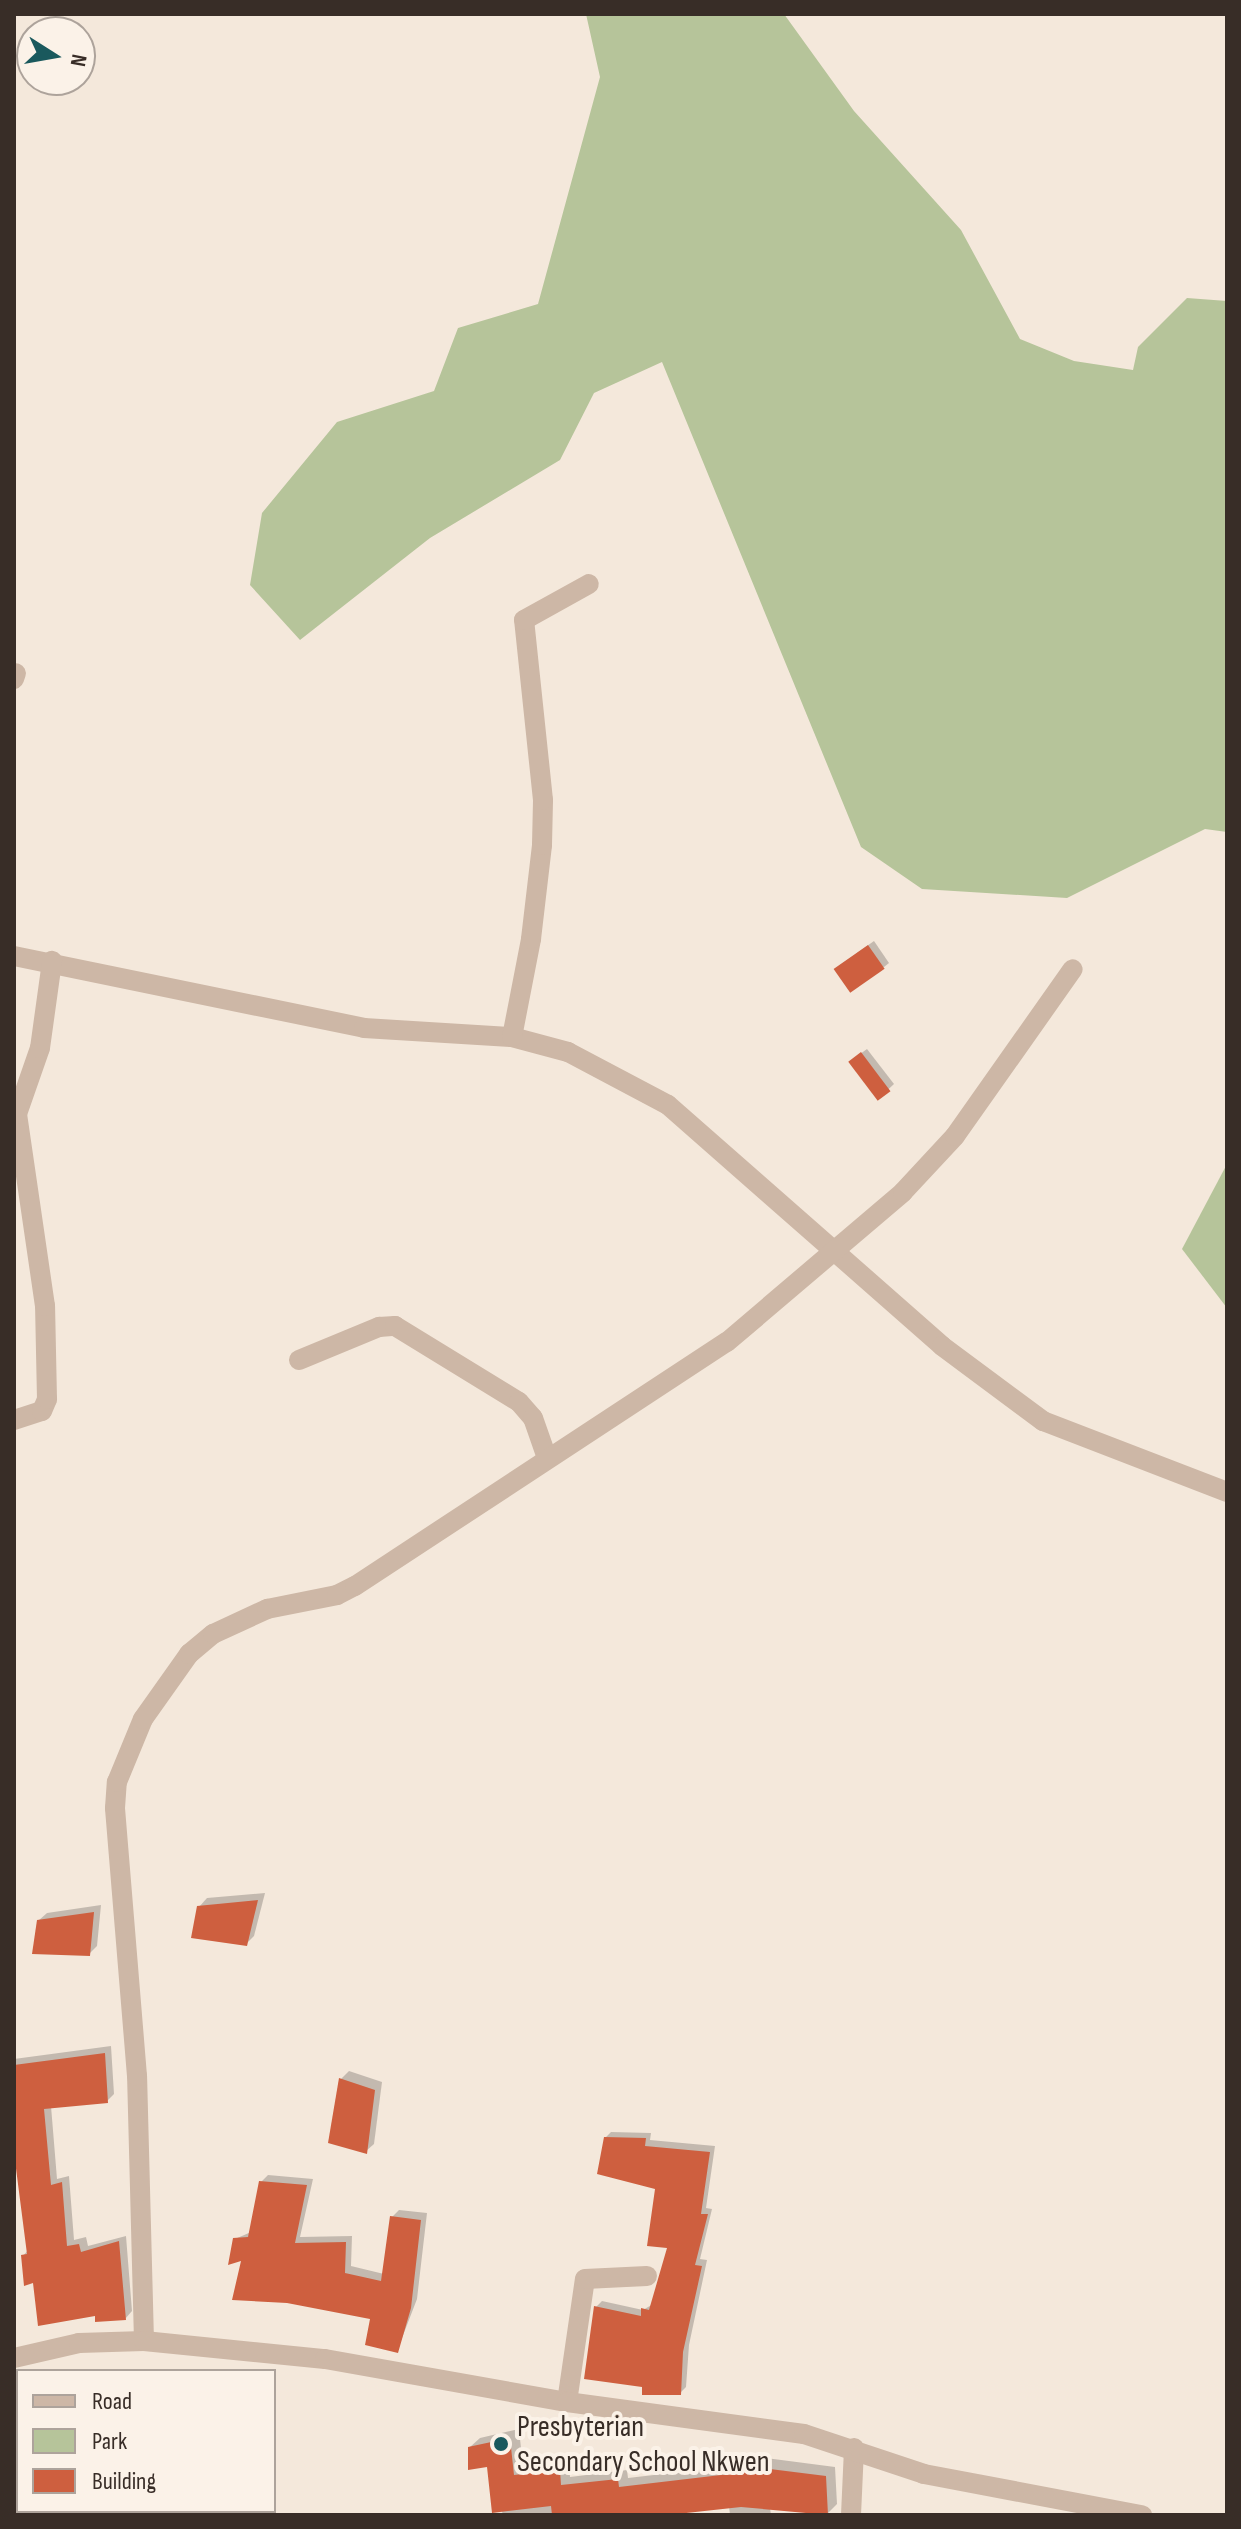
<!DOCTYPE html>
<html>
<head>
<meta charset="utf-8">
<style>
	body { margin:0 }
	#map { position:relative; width:1241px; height:2529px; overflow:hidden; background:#f4e8db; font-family:"Sofia Sans Condensed",sans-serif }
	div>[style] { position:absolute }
	.green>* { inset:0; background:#b6c49a }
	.shadow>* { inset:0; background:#0003; transform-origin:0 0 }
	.building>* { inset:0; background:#ce5f3f; transform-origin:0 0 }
	.minor>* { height:20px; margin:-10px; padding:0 10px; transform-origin:10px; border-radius:10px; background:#cdb7a6 }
	.tertiary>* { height:20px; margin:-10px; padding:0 10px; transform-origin:10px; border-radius:10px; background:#cdb7a6 }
	.dots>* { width:22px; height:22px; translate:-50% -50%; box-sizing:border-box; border:4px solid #fbf2e8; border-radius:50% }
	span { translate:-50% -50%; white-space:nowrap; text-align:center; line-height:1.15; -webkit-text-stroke:8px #fbf2e8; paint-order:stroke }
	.poi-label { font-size:30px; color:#382d27 }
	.left { translate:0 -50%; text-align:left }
	.frame { position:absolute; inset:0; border:16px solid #382d27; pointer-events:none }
	.legend { position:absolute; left:16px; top:2369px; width:260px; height:144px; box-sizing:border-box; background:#fbf2e8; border:2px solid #ada39b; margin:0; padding:10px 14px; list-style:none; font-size:24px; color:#382d27 }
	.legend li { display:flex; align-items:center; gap:16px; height:40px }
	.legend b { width:40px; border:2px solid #ada39b }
	.north { position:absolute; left:16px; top:16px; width:80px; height:80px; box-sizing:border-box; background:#fbf2e8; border:2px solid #ada39b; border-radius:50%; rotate:101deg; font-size:22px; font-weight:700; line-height:32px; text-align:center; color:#382d27 }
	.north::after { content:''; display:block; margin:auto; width:28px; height:36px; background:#1a595d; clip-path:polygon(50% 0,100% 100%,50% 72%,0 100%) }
</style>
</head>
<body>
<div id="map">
	<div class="green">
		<div style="clip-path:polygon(586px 14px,784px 14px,854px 111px,961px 230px,1020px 339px,1074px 361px,1133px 370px,1138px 347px,1187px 298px,1227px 301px,1227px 832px,1205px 829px,1067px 898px,922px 889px,861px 847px,662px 362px,594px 393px,560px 460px,430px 538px,300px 640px,250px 585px,262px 513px,337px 422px,434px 391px,458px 328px,538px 304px,600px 77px)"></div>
		<div style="clip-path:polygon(1227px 1164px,1227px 1308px,1182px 1249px)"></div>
	</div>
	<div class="shadow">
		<div style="clip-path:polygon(874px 941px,889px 963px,884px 967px,840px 965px)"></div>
		<div style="clip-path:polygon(867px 1049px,894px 1084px,879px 1098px,856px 1057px)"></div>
		<div style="clip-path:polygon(265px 1893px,254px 1936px,246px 1944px,199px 1907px,207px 1898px)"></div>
		<div style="clip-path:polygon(101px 1905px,97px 1946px,89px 1954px,38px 1921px,47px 1913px)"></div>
		<div style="clip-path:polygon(111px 2046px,114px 2094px,107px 2101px,51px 2106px,57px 2179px,69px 2176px,74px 2240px,86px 2237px,88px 2246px,126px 2236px,132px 2311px,125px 2319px,97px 2314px,35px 2281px,23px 2256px,28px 2250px,14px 2127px,14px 2059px)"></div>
		<div style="clip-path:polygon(349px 2071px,382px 2082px,374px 2144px,366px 2151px,341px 2079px)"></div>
		<div style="clip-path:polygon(611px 2132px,651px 2133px,650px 2140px,715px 2146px,706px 2208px,712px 2209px,700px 2259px,707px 2260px,689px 2345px,686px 2387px,680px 2393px,644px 2386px,596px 2307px,602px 2301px,643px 2310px,653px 2304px,670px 2246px,657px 2188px,605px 2138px)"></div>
		<div style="clip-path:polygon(268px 2175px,313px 2179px,300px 2237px,352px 2236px,351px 2266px,384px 2274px,392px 2217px,399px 2210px,427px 2213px,417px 2299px,397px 2351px,372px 2317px,244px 2258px,235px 2239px,251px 2232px,261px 2182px)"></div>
		<div style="clip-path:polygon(519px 2429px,523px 2467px,569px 2462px,570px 2477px,627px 2470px,628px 2478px,740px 2465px,750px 2456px,835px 2467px,837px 2504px,828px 2513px,770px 2508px,771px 2515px,730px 2515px,729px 2506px,638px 2515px,503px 2515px,489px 2465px,470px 2447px,480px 2438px)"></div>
		<div style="left:18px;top:2437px;width:30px;height:4px;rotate:90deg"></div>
	</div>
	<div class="building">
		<div style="left:868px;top:945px;width:29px;height:42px;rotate:55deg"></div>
		<div style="left:861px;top:1052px;width:49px;height:16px;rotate:53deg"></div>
		<div style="clip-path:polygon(258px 1900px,247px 1946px,191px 1938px,197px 1906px)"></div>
		<div style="clip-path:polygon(94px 1912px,90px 1956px,32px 1954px,37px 1920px)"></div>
		<div style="clip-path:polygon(105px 2053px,108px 2103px,44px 2109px,51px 2185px,62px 2182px,67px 2246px,79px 2244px,81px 2252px,119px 2241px,126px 2320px,95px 2322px,95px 2316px,38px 2326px,33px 2283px,24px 2286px,21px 2255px,27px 2254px,14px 2153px,14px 2065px)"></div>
		<div style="clip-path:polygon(339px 2078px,375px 2090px,367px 2154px,328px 2143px)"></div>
		<div style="clip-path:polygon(604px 2137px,646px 2138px,645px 2146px,710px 2152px,701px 2214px,708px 2214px,695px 2265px,702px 2266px,683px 2352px,681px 2395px,642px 2395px,642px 2387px,584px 2379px,594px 2306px,641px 2316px,641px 2308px,649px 2310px,667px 2248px,647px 2246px,655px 2189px,597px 2174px)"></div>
		<div style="clip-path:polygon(259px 2181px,307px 2185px,295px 2243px,346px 2242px,345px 2273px,381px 2281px,390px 2216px,421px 2220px,411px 2308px,398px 2353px,365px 2345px,370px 2319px,287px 2303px,232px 2300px,241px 2261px,228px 2265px,233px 2238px,248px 2237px)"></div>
		<div style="clip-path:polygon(510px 2438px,514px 2475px,560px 2470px,561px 2485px,618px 2479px,619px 2487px,738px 2473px,738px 2465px,826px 2476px,828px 2515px,741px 2507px,668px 2515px,552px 2515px,551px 2506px,492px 2513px,487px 2467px,468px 2470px,468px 2447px)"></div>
	</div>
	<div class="minor">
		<div style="left:14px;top:679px;width:6px;rotate:-72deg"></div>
		<div style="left:14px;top:956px;width:357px;rotate:11.6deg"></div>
		<div style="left:364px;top:1028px;width:148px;rotate:3.5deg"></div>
		<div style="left:512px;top:1037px;width:58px;rotate:15deg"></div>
		<div style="left:568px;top:1052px;width:113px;rotate:27.9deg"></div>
		<div style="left:668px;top:1105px;width:365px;rotate:41.3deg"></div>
		<div style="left:942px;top:1346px;width:126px;rotate:36.6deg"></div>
		<div style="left:1043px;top:1421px;width:197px;rotate:21.1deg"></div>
		<div style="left:512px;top:1037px;width:100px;rotate:-79deg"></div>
		<div style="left:531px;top:939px;width:95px;rotate:-83.3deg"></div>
		<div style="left:542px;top:845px;width:45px;rotate:-88.7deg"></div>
		<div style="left:543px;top:800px;width:181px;rotate:-96deg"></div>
		<div style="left:524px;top:620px;width:74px;rotate:-29deg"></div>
		<div style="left:299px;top:1360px;width:87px;rotate:-22.4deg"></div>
		<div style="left:379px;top:1327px;width:16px;rotate:-4deg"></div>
		<div style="left:395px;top:1326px;width:145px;rotate:31.5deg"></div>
		<div style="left:519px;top:1402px;width:21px;rotate:49deg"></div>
		<div style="left:533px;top:1418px;width:42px;rotate:70.7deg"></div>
		<div style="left:14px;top:1420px;width:29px;rotate:-18deg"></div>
		<div style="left:42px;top:1411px;width:13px;rotate:-67deg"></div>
		<div style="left:47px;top:1399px;width:93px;rotate:-91.2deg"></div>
		<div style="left:45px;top:1306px;width:194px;rotate:-98.3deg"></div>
		<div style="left:17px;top:1114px;width:70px;rotate:-70.8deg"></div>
		<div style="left:40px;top:1048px;width:88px;rotate:-82.1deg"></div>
		<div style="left:144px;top:2341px;width:265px;rotate:-91.5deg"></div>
		<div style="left:137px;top:2076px;width:269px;rotate:-94.7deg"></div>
		<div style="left:115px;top:1808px;width:26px;rotate:-86deg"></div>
		<div style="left:117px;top:1782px;width:68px;rotate:-67.6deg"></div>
		<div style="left:143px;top:1719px;width:80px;rotate:-54.7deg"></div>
		<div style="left:189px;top:1654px;width:31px;rotate:-40deg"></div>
		<div style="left:213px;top:1634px;width:60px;rotate:-24.8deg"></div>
		<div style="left:267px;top:1609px;width:71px;rotate:-11.3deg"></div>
		<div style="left:337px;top:1595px;width:20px;rotate:-27deg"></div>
		<div style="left:355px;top:1586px;width:445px;rotate:-33.3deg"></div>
		<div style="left:727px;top:1342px;width:231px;rotate:-40.4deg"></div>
		<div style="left:903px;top:1192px;width:76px;rotate:-47.1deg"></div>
		<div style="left:955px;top:1136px;width:204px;rotate:-54.8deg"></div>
		<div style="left:567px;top:2402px;width:124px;rotate:-81.7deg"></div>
		<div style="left:585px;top:2279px;width:62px;rotate:-2.8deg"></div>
		<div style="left:851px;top:2515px;width:67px;rotate:-87.4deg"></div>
	</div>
	<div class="tertiary">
		<div style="left:14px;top:2358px;width:67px;rotate:-13deg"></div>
		<div style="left:79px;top:2343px;width:65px;rotate:-1.8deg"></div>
		<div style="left:144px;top:2341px;width:182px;rotate:5.7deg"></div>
		<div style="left:325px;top:2359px;width:246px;rotate:10.1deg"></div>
		<div style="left:567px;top:2402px;width:239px;rotate:7.7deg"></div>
		<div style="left:804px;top:2434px;width:126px;rotate:18.4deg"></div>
		<div style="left:924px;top:2474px;width:222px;rotate:10.7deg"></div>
	</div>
	<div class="dots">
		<div style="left:501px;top:2444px;background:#1a595d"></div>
	</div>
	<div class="poi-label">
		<span class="left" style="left:517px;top:2444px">Presbyterian<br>Secondary School Nkwen</span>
	</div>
	<div class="frame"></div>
	<ul class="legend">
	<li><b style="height:10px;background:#cdb7a6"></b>Road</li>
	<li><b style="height:22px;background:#b6c49a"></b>Park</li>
	<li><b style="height:22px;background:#ce5f3f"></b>Building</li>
	</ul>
	<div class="north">N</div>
</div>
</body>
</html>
